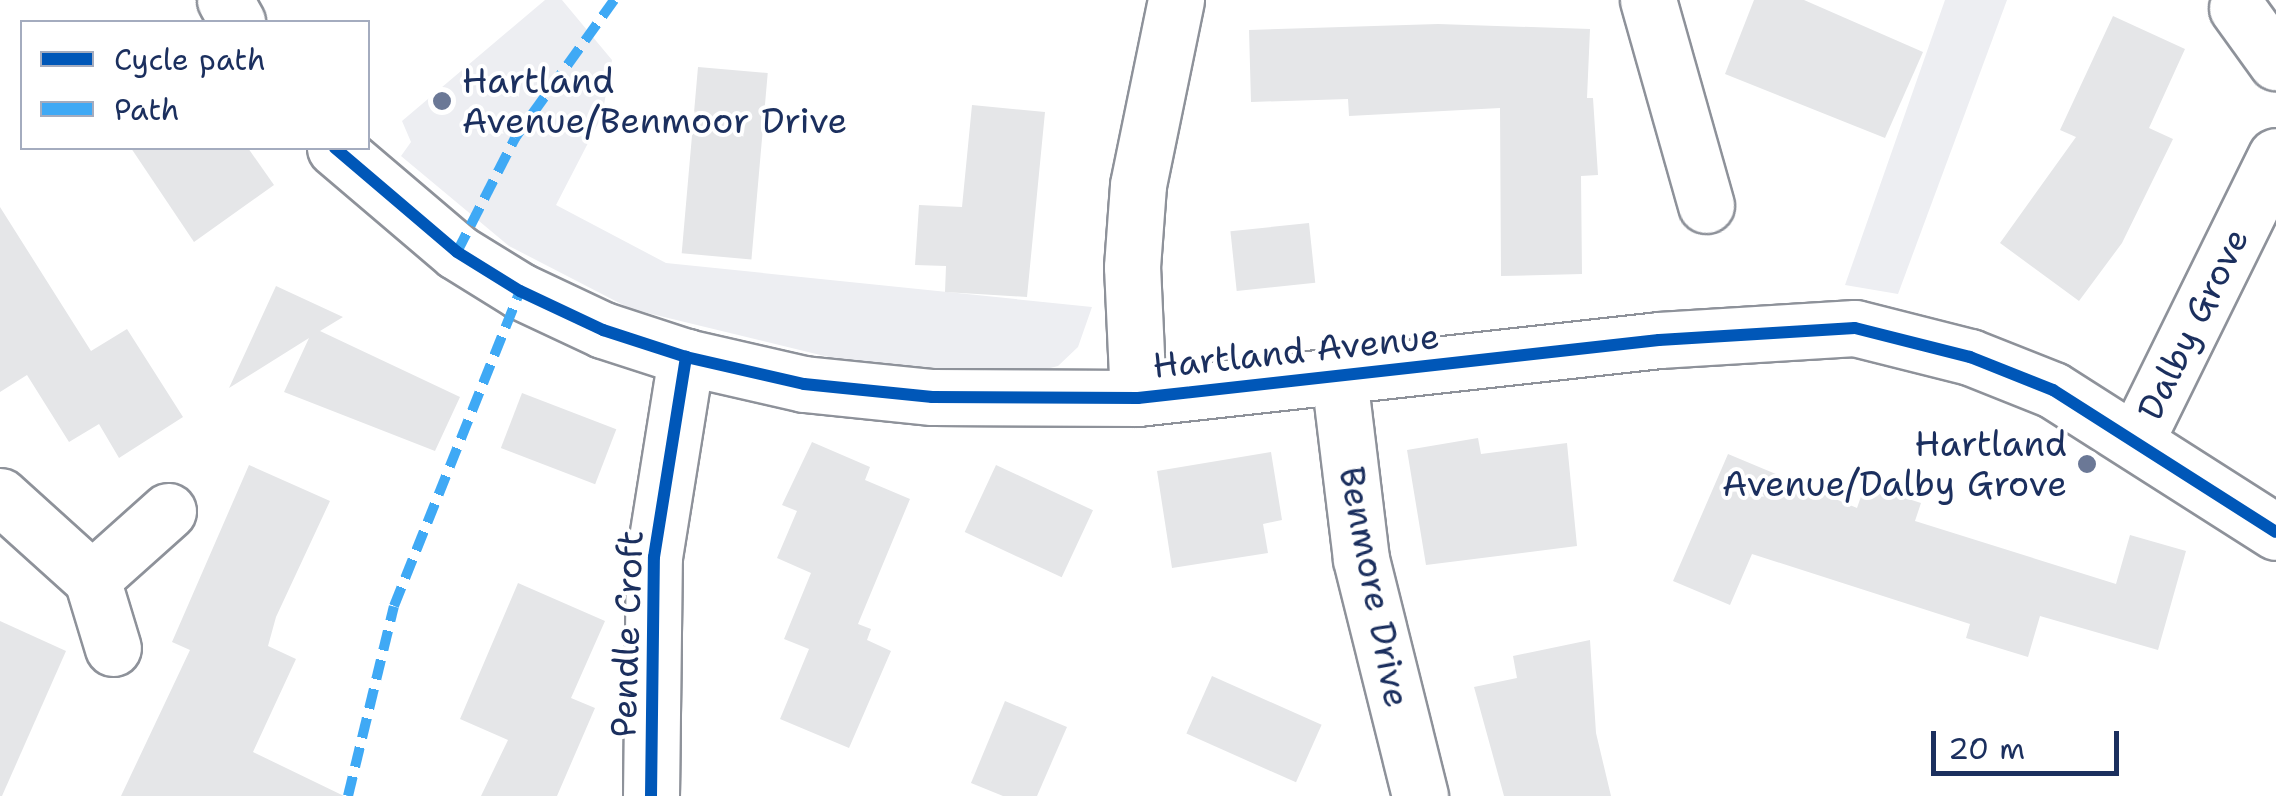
<!DOCTYPE html>
<html>
<head>
<meta charset="utf-8">
<style>
	body { margin:0 }
	#map { position:relative; width:2276px; height:796px; overflow:hidden; background:#fff; font-family:"Shantell Sans",sans-serif }
	div>[style] { position:absolute }
	.green>* { inset:0; background:#edeef2 }
	.building>* { inset:0; background:#e5e6e8; transform-origin:0 0 }
	.roads { filter:drop-shadow(2px 0 #8e929a) drop-shadow(-2px 0 #8e929a) drop-shadow(0 2px #8e929a) drop-shadow(0 -2px #8e929a) }
	.street>* { height:55px; margin:-27.5px; padding:0 27.5px; transform-origin:27.5px; border-radius:27.5px; background:#fff }
	.quiet>* { height:10px; margin-top:-5px; transform-origin:0; background:repeating-linear-gradient(90deg,#3fa9f5 0 20px,transparent 0 30px) }
	.cycleway>* { height:12px; margin:-6px; padding:0 6px; transform-origin:6px; border-radius:6px; background:#0057b8 }
	.dots>* { width:28px; height:28px; translate:-50% -50%; box-sizing:border-box; border:5px solid #fff; border-radius:50% }
	span { translate:-50% -50%; white-space:nowrap; text-align:center; line-height:1.15; -webkit-text-stroke:8px #fff; paint-order:stroke }
	.poi-label { font-size:35px; color:#1b2f5e }
	.left { translate:0 -50%; text-align:left }
	.right { translate:-100% -50%; text-align:right }
	.street-label { font-size:35px; color:#1b2f5e }
	.legend { position:absolute; left:20px; top:20px; width:350px; height:130px; box-sizing:border-box; background:#fff; border:2px solid #a4acbf; margin:0; padding:12px 18px; list-style:none; font-size:30px; color:#1b2f5e }
	.legend li { display:flex; align-items:center; gap:20px; height:50px }
	.legend b { width:50px; border:2px solid #a4acbf }
	.scale { position:absolute; left:1931px; top:731px; width:188px; height:45px; box-sizing:border-box; border:5px solid #1b2f5e; border-top:0; padding-left:12px; font-size:30px; line-height:35px; white-space:nowrap; color:#1b2f5e; -webkit-text-stroke:8px #fff; paint-order:stroke }
</style>
</head>
<body>
<div id="map">
	<div class="green">
		<div style="clip-path:polygon(545px 0,562px 0,612px 60px,602px 116px,556px 205px,666px 263px,1092px 307px,1078px 347px,1058px 366px,1023px 375px,853px 363px,631px 309px,509px 246px,401px 156px,411px 142px,402px 121px)"></div>
		<div style="clip-path:polygon(1945px 0,2007px 0,1898px 294px,1845px 285px)"></div>
	</div>
	<div class="building">
		<div style="clip-path:polygon(1754px 0,1804px 0,1923px 52px,1885px 138px,1725px 74px)"></div>
		<div style="clip-path:polygon(2113px 16px,2185px 49px,2149px 128px,2173px 139px,2122px 243px,2079px 301px,2000px 243px,2076px 137px,2060px 130px)"></div>
		<div style="clip-path:polygon(1438px 24px,1590px 29px,1587px 98px,1593px 98px,1598px 175px,1581px 176px,1582px 274px,1501px 276px,1500px 108px,1349px 116px,1348px 99px,1251px 102px,1249px 30px)"></div>
		<div style="left:698px;top:67px;width:70px;height:187px;rotate:5deg"></div>
		<div style="clip-path:polygon(972px 105px,1045px 112px,1027px 297px,945px 292px,946px 266px,915px 265px,919px 205px,962px 207px)"></div>
		<div style="clip-path:polygon(131px 148px,248px 148px,274px 185px,194px 242px)"></div>
		<div style="clip-path:polygon(0 207px,91px 351px,127px 329px,183px 417px,119px 458px,99px 424px,69px 442px,27px 375px,0 392px)"></div>
		<div style="left:1309px;top:223px;width:60px;height:79px;rotate:84deg"></div>
		<div style="clip-path:polygon(276px 286px,343px 317px,320px 331px,460px 397px,435px 451px,284px 392px,309px 338px,229px 388px)"></div>
		<div style="left:522px;top:393px;width:101px;height:59px;rotate:21deg"></div>
		<div style="clip-path:polygon(1478px 438px,1481px 454px,1567px 443px,1577px 546px,1426px 565px,1407px 450px)"></div>
		<div style="clip-path:polygon(812px 442px,870px 467px,865px 480px,910px 499px,858px 624px,871px 629px,867px 640px,891px 651px,849px 748px,780px 719px,809px 649px,784px 639px,811px 573px,777px 558px,797px 511px,782px 505px)"></div>
		<div style="clip-path:polygon(1271px 452px,1282px 520px,1263px 524px,1268px 553px,1172px 568px,1157px 471px)"></div>
		<div style="clip-path:polygon(1728px 454px,1857px 508px,1865px 485px,1921px 503px,1915px 521px,2116px 584px,2130px 535px,2186px 551px,2158px 650px,2040px 616px,2028px 657px,1966px 638px,1970px 624px,1752px 554px,1730px 605px,1673px 581px)"></div>
		<div style="clip-path:polygon(249px 465px,330px 501px,276px 617px,268px 646px,296px 659px,253px 752px,344px 796px,121px 796px,190px 650px,172px 642px)"></div>
		<div style="left:996px;top:465px;width:107px;height:74px;rotate:25deg"></div>
		<div style="clip-path:polygon(518px 583px,605px 621px,571px 698px,595px 708px,557px 796px,481px 796px,508px 740px,460px 719px)"></div>
		<div style="clip-path:polygon(0 621px,66px 651px,2px 796px,0 796px)"></div>
		<div style="clip-path:polygon(1590px 640px,1596px 733px,1611px 796px,1504px 796px,1474px 687px,1517px 678px,1513px 656px)"></div>
		<div style="left:1212px;top:676px;width:120px;height:63px;rotate:24deg"></div>
		<div style="clip-path:polygon(1005px 701px,1067px 727px,1037px 796px,1003px 796px,971px 783px)"></div>
	</div>
	<div class="roads">
		<div class="street">
			<div style="left:225px;top:0;width:25px;rotate:61deg"></div>
			<div style="left:1648px;top:0;width:213px;rotate:74.2deg"></div>
			<div style="left:2237px;top:8px;width:67px;rotate:54.2deg"></div>
			<div style="left:335px;top:148px;width:160px;rotate:40.4deg"></div>
			<div style="left:457px;top:252px;width:74px;rotate:31.8deg"></div>
			<div style="left:520px;top:291px;width:92px;rotate:25.2deg"></div>
			<div style="left:603px;top:330px;width:87px;rotate:18deg"></div>
			<div style="left:686px;top:357px;width:121px;rotate:12.9deg"></div>
			<div style="left:804px;top:384px;width:129px;rotate:5.8deg"></div>
			<div style="left:932px;top:397px;width:206px;rotate:0.3deg"></div>
			<div style="left:1138px;top:398px;width:524px;rotate:-6.35deg"></div>
			<div style="left:1659px;top:340px;width:196px;rotate:-3.5deg"></div>
			<div style="left:1855px;top:328px;width:119px;rotate:14.2deg"></div>
			<div style="left:1970px;top:357px;width:89px;rotate:21.7deg"></div>
			<div style="left:2053px;top:390px;width:264px;rotate:32.5deg"></div>
			<div style="left:1339px;top:377px;width:183px;rotate:83.1deg"></div>
			<div style="left:1361px;top:559px;width:244px;rotate:76deg"></div>
			<div style="left:1138px;top:398px;width:131px;rotate:-92.6deg"></div>
			<div style="left:1132px;top:267px;width:82px;rotate:-85.8deg"></div>
			<div style="left:1138px;top:185px;width:189px;rotate:-78.4deg"></div>
			<div style="left:2137px;top:438px;width:314px;rotate:-63.8deg"></div>
			<div style="left:0;top:496px;width:124px;rotate:42.1deg"></div>
			<div style="left:92px;top:579px;width:72px;rotate:73.1deg"></div>
			<div style="left:92px;top:579px;width:102px;rotate:-41.8deg"></div>
			<div style="left:651px;top:796px;width:239px;rotate:-89.3deg"></div>
			<div style="left:654px;top:557px;width:203px;rotate:-80.9deg"></div>
		</div>
	</div>
	<div class="quiet">
		<div style="left:457px;top:252px;width:128px;rotate:-63deg"></div>
		<div style="left:515px;top:138px;width:170px;rotate:-54.3deg"></div>
		<div style="left:348px;top:796px;width:195px;rotate:-76.4deg"></div>
		<div style="left:394px;top:606px;width:339px;rotate:-68.2deg"></div>
	</div>
	<div class="cycleway">
		<div style="left:335px;top:148px;width:160px;rotate:40.4deg"></div>
		<div style="left:457px;top:252px;width:74px;rotate:31.8deg"></div>
		<div style="left:520px;top:291px;width:92px;rotate:25.2deg"></div>
		<div style="left:603px;top:330px;width:87px;rotate:18deg"></div>
		<div style="left:686px;top:357px;width:121px;rotate:12.9deg"></div>
		<div style="left:804px;top:384px;width:129px;rotate:5.8deg"></div>
		<div style="left:932px;top:397px;width:206px;rotate:0.3deg"></div>
		<div style="left:1138px;top:398px;width:524px;rotate:-6.35deg"></div>
		<div style="left:1659px;top:340px;width:196px;rotate:-3.5deg"></div>
		<div style="left:1855px;top:328px;width:119px;rotate:14.2deg"></div>
		<div style="left:1970px;top:357px;width:89px;rotate:21.7deg"></div>
		<div style="left:2053px;top:390px;width:264px;rotate:32.5deg"></div>
		<div style="left:651px;top:796px;width:239px;rotate:-89.3deg"></div>
		<div style="left:654px;top:557px;width:203px;rotate:-80.9deg"></div>
	</div>
	<div class="dots">
		<div style="left:442px;top:101px;background:#6b7896"></div>
		<div style="left:2087px;top:464px;background:#6b7896"></div>
	</div>
	<div class="poi-label">
		<span class="left" style="left:462px;top:101px">Hartland<br>Avenue/Benmoor Drive</span>
		<span class="right" style="left:2067px;top:464px">Hartland<br>Avenue/Dalby Grove</span>
	</div>
	<div class="street-label">
		<span style="left:2193px;top:324px;rotate:-64deg">Dalby Grove</span>
		<span style="left:1296px;top:351px;rotate:-6deg">Hartland Avenue</span>
		<span style="left:1374px;top:587px;rotate:79deg">Benmore Drive</span>
		<span style="left:627px;top:634px;rotate:-88deg">Pendle Croft</span>
	</div>
	<ul class="legend">
	<li><b style="height:12px;background:#0057b8"></b>Cycle path</li>
	<li><b style="height:12px;background:#3fa9f5"></b>Path</li>
	</ul>
	<div class="scale">20 m</div>
</div>
</body>
</html>
